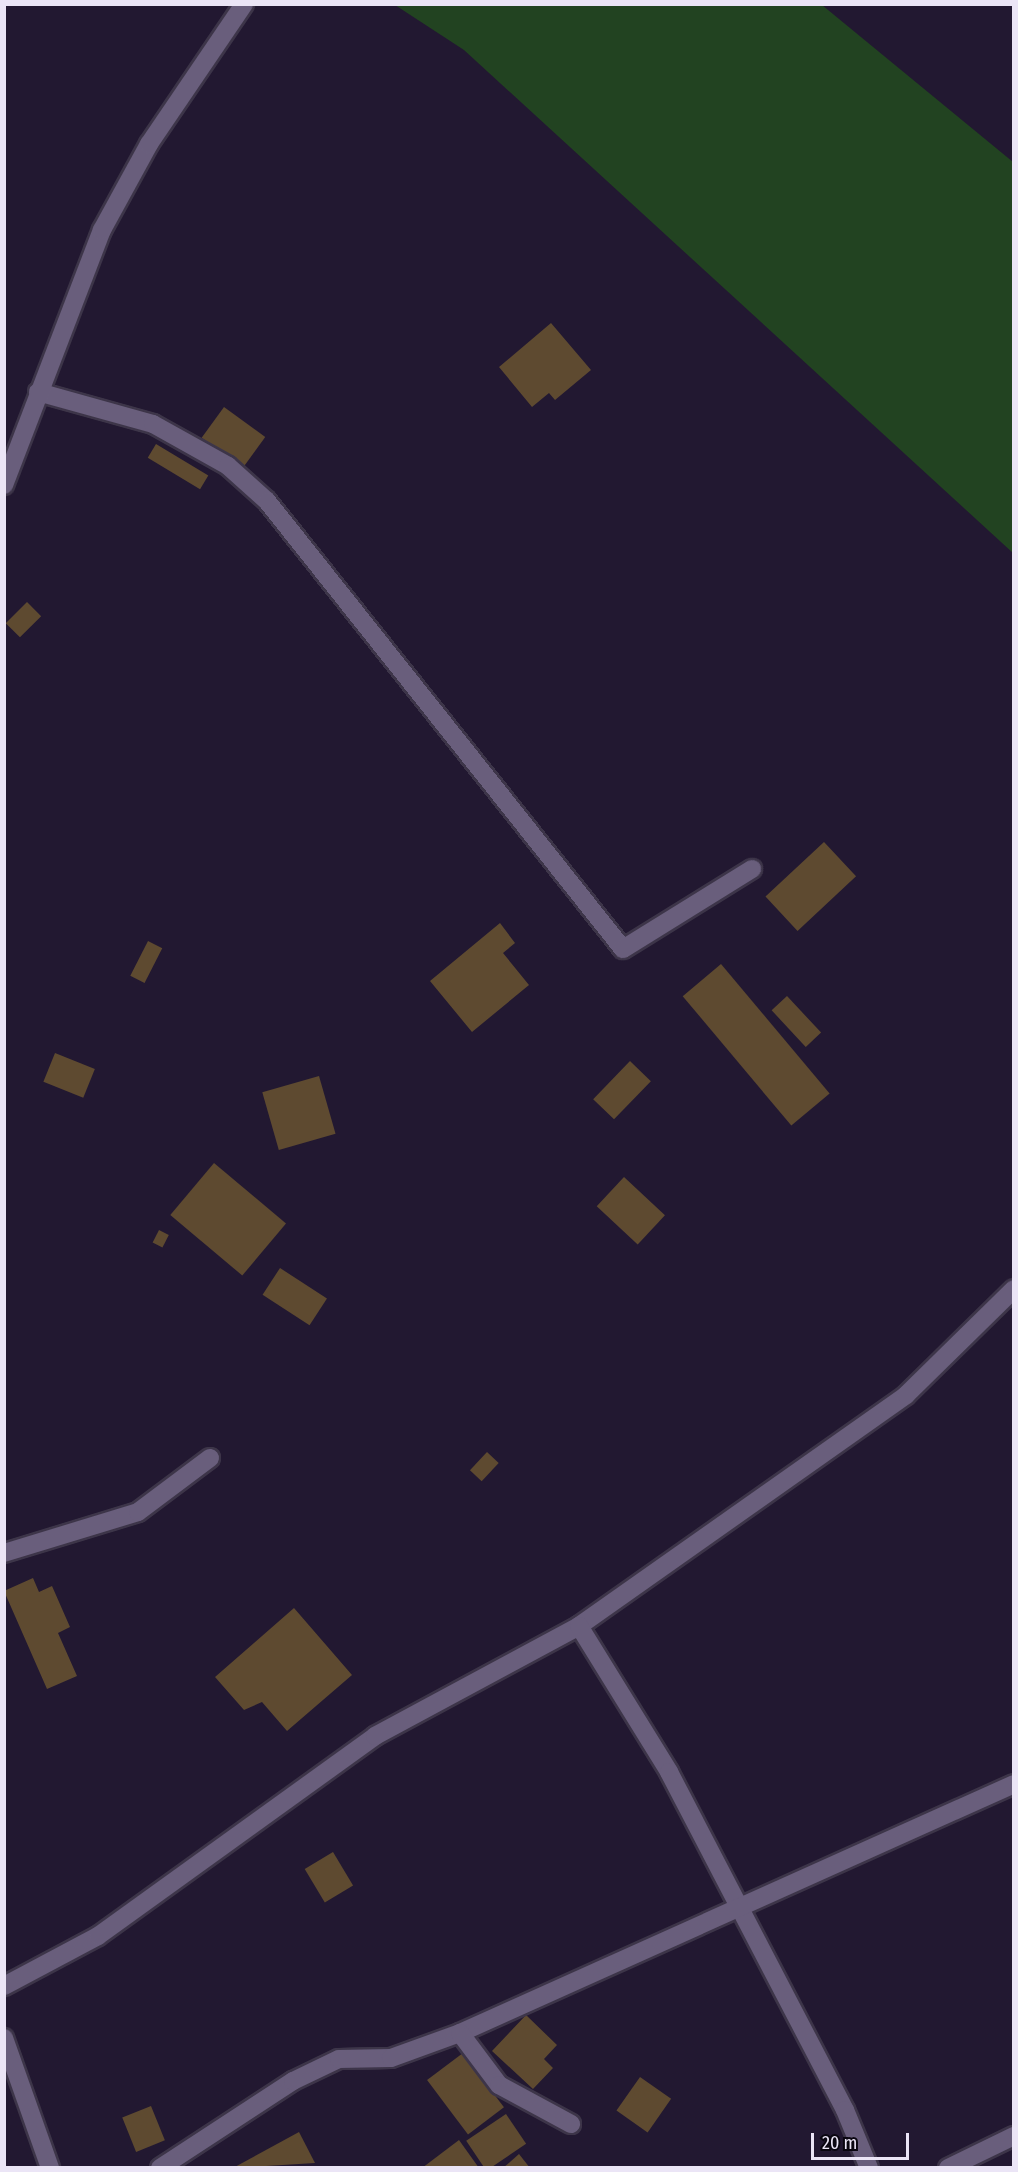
<!DOCTYPE html>
<html>
<head>
<meta charset="utf-8">
<style>
	body { margin:0 }
	#map { position:relative; width:1018px; height:2172px; overflow:hidden; background:#221831; font-family:"Fira Sans Condensed",sans-serif }
	div>[style] { position:absolute }
	.green>* { inset:0; background:#224321 }
	.building>* { inset:0; background:#5e4a30; transform-origin:0 0 }
	.roads { filter:drop-shadow(2px 0 #3d3549) drop-shadow(-2px 0 #3d3549) drop-shadow(0 2px #3d3549) drop-shadow(0 -2px #3d3549) }
	.minor>* { height:18px; margin:-9px; padding:0 9px; transform-origin:9px; border-radius:9px; background:#695e7c }
	span { translate:-50% -50%; white-space:nowrap; text-align:center; line-height:1.15; -webkit-text-stroke:6px #0a0610; paint-order:stroke }
	.frame { position:absolute; inset:0; border:6px solid #ebe5f6; pointer-events:none }
	.scale { position:absolute; left:811px; top:2133px; width:98px; height:27px; box-sizing:border-box; border:3px solid #ebe5f6; border-top:0; padding-left:8px; font-size:18px; line-height:21px; white-space:nowrap; color:#ebe5f6; -webkit-text-stroke:4px #0a0610; paint-order:stroke }
</style>
</head>
<body>
<div id="map">
	<div class="green">
		<div style="clip-path:polygon(395px 5px,822px 5px,1013px 162px,1013px 553px,464px 50px)"></div>
	</div>
	<div class="building">
		<div style="clip-path:polygon(551px 323px,591px 370px,555px 400px,549px 393px,532px 407px,499px 367px)"></div>
		<div style="left:224px;top:407px;width:51px;height:38px;rotate:36deg"></div>
		<div style="left:156px;top:444px;width:61px;height:16px;rotate:31deg"></div>
		<div style="left:27px;top:602px;width:20px;height:30px;rotate:45deg"></div>
		<div style="left:824px;top:842px;width:47px;height:80px;rotate:47deg"></div>
		<div style="clip-path:polygon(500px 923px,515px 943px,503px 953px,529px 985px,472px 1032px,430px 981px)"></div>
		<div style="left:148px;top:941px;width:16px;height:39px;rotate:27deg"></div>
		<div style="left:721px;top:964px;width:169px;height:50px;rotate:50deg"></div>
		<div style="left:787px;top:996px;width:50px;height:21px;rotate:47deg"></div>
		<div style="left:55px;top:1053px;width:43px;height:31px;rotate:22deg"></div>
		<div style="left:630px;top:1061px;width:29px;height:53px;rotate:44deg"></div>
		<div style="left:319px;top:1076px;width:60px;height:59px;rotate:74deg"></div>
		<div style="left:214px;top:1163px;width:94px;height:68px;rotate:40deg"></div>
		<div style="left:624px;top:1177px;width:56px;height:40px;rotate:43deg"></div>
		<div style="left:159px;top:1230px;width:11px;height:14px;rotate:27deg"></div>
		<div style="left:280px;top:1268px;width:56px;height:32px;rotate:33deg"></div>
		<div style="left:487px;top:1452px;width:16px;height:25px;rotate:43deg"></div>
		<div style="clip-path:polygon(33px 1578px,39px 1592px,52px 1586px,70px 1627px,58px 1633px,77px 1676px,47px 1689px,4px 1591px)"></div>
		<div style="clip-path:polygon(294px 1608px,352px 1675px,287px 1731px,262px 1702px,244px 1710px,215px 1677px)"></div>
		<div style="left:333px;top:1852px;width:39px;height:33px;rotate:59deg"></div>
		<div style="clip-path:polygon(526px 2015px,557px 2045px,544px 2059px,553px 2068px,533px 2089px,492px 2051px)"></div>
		<div style="left:463px;top:2053px;width:68px;height:45px;rotate:53deg"></div>
		<div style="left:640px;top:2077px;width:38px;height:41px;rotate:35deg"></div>
		<div style="left:151px;top:2106px;width:37px;height:31px;rotate:68deg"></div>
		<div style="left:506px;top:2114px;width:36px;height:48px;rotate:56deg"></div>
		<div style="clip-path:polygon(299px 2132px,315px 2163px,233px 2168px)"></div>
		<div style="clip-path:polygon(459px 2140px,479px 2168px,422px 2168px)"></div>
		<div style="clip-path:polygon(519px 2154px,530px 2168px,503px 2168px)"></div>
	</div>
	<div class="roads">
		<div class="minor">
			<div style="left:38px;top:392px;width:119px;rotate:15.5deg"></div>
			<div style="left:153px;top:424px;width:86px;rotate:29.2deg"></div>
			<div style="left:228px;top:466px;width:52px;rotate:41.9deg"></div>
			<div style="left:267px;top:501px;width:572px;rotate:51.53deg"></div>
			<div style="left:623px;top:949px;width:152px;rotate:-31.8deg"></div>
			<div style="left:4px;top:485px;width:273px;rotate:-69deg"></div>
			<div style="left:102px;top:230px;width:98px;rotate:-61.3deg"></div>
			<div style="left:149px;top:144px;width:169px;rotate:-55.8deg"></div>
			<div style="left:4px;top:1553px;width:140px;rotate:-17deg"></div>
			<div style="left:138px;top:1512px;width:90px;rotate:-36.9deg"></div>
			<div style="left:579px;top:1626px;width:400px;rotate:-35.2deg"></div>
			<div style="left:906px;top:1395px;width:151px;rotate:-44.5deg"></div>
			<div style="left:4px;top:1986px;width:106px;rotate:-28deg"></div>
			<div style="left:98px;top:1936px;width:342px;rotate:-35.8deg"></div>
			<div style="left:375px;top:1736px;width:232px;rotate:-28.3deg"></div>
			<div style="left:579px;top:1626px;width:172px;rotate:58.3deg"></div>
			<div style="left:669px;top:1772px;width:381px;rotate:62.5deg"></div>
			<div style="left:845px;top:2110px;width:63px;rotate:67.5deg"></div>
			<div style="left:460px;top:2033px;width:607px;rotate:-24.2deg"></div>
			<div style="left:4px;top:2038px;width:138px;rotate:70.5deg"></div>
			<div style="left:160px;top:2168px;width:159px;rotate:-33.2deg"></div>
			<div style="left:293px;top:2081px;width:51px;rotate:-25.6deg"></div>
			<div style="left:339px;top:2059px;width:52px;rotate:-1.1deg"></div>
			<div style="left:391px;top:2058px;width:73px;rotate:-19.9deg"></div>
			<div style="left:460px;top:2033px;width:65px;rotate:53.1deg"></div>
			<div style="left:499px;top:2085px;width:82px;rotate:28.4deg"></div>
			<div style="left:948px;top:2168px;width:73px;rotate:-25.9deg"></div>
		</div>
	</div>
	<div class="frame"></div>
	<div class="scale">20 m</div>
</div>
</body>
</html>
